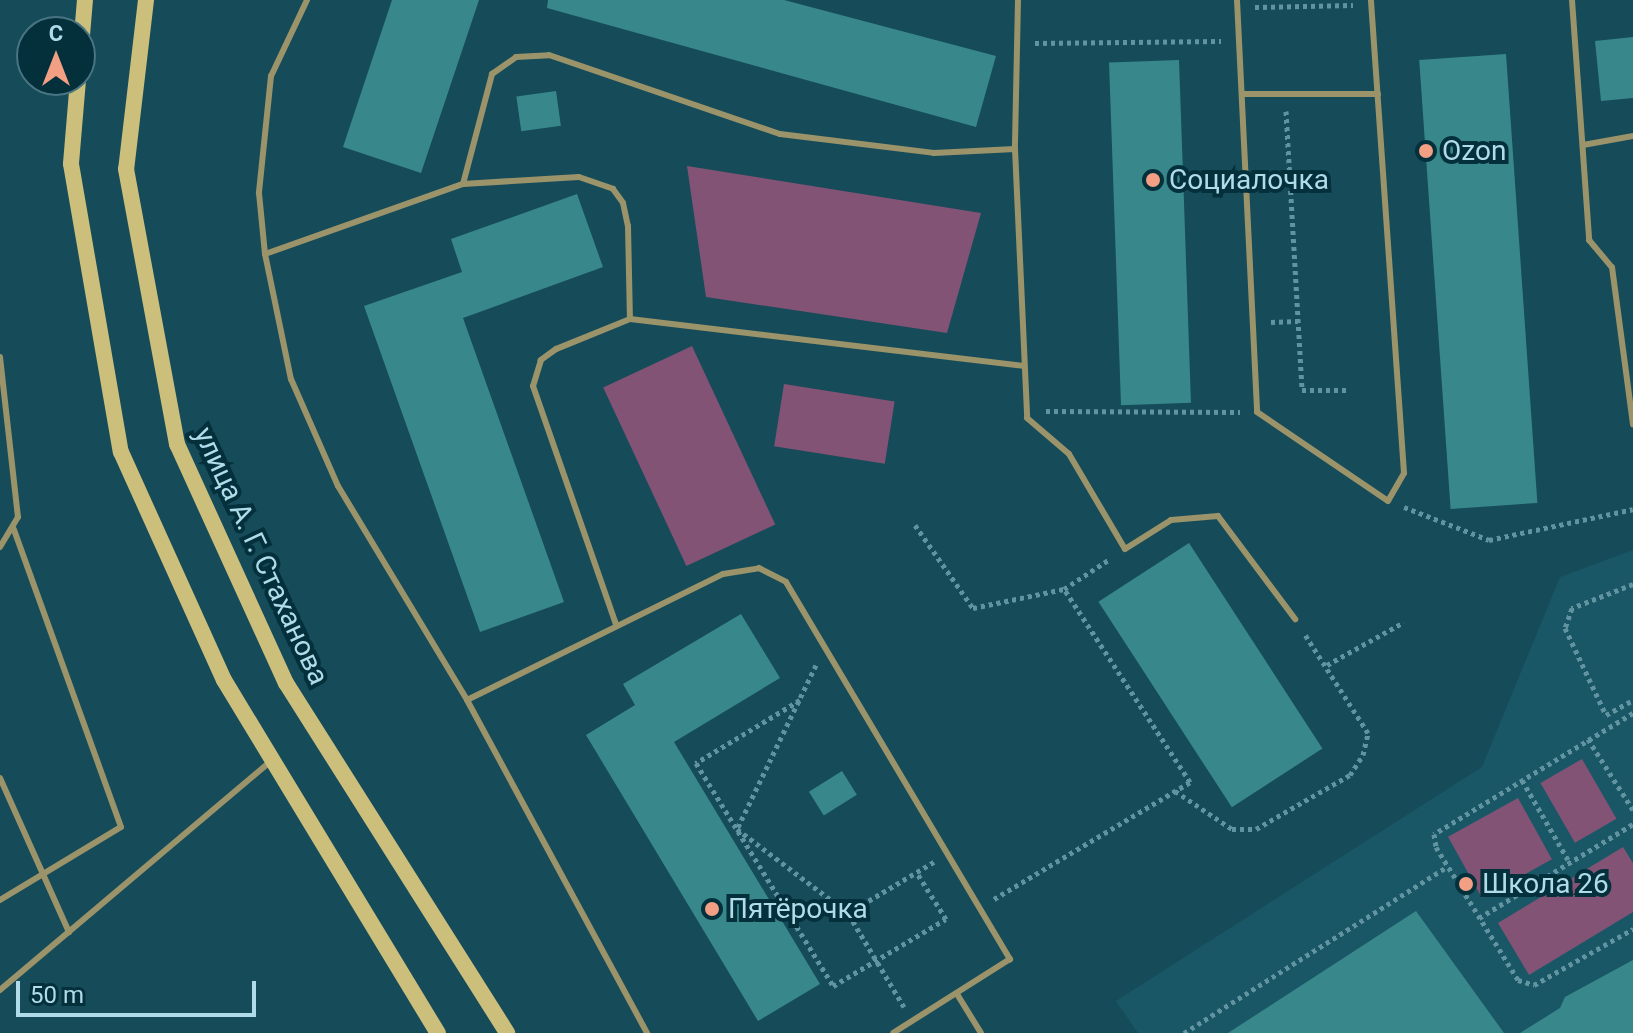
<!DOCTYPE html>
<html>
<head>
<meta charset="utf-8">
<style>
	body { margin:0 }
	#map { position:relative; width:1633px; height:1033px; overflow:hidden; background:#164b59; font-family:Roboto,sans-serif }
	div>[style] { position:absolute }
	.built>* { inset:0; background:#1a5766 }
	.green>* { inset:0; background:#825374; transform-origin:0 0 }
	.building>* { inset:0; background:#38888b; transform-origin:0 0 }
	.path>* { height:5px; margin-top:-2.5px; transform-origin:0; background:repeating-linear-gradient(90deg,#6293a0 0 4px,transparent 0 8px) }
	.service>* { height:6px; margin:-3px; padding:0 3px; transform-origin:3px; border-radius:3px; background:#9b9369 }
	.secondary>* { height:16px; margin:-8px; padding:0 8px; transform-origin:8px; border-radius:8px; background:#ccbe7b }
	.dots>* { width:22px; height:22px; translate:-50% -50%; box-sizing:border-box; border:4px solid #03303b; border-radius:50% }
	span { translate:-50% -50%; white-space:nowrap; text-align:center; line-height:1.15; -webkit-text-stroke:8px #03303b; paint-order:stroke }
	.poi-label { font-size:28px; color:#b0dce9 }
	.left { translate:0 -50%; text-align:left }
	.street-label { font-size:28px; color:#b0dce9 }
	.north { position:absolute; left:16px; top:16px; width:80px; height:80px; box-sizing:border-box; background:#03303b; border:2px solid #487581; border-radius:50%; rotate:0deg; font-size:22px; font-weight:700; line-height:32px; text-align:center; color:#b0dce9 }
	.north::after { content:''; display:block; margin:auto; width:28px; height:36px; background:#f39f84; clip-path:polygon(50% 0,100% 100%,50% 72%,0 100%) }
	.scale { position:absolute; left:16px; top:981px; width:240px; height:36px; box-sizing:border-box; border:4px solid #b0dce9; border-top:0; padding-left:10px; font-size:24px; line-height:28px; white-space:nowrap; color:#b0dce9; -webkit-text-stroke:6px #03303b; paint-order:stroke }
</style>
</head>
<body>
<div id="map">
	<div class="built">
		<div style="clip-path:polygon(1633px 550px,1633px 1033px,1138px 1033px,1116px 1001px,1482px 767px,1560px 577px)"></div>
	</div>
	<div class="green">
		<div style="clip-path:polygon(687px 166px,981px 213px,947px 333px,706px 297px)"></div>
		<div style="left:692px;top:346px;width:197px;height:98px;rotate:65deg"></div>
		<div style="left:784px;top:384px;width:112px;height:63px;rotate:9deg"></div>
		<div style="left:1582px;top:759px;width:69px;height:48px;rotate:60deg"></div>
		<div style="left:1518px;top:798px;width:70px;height:80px;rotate:61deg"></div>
		<div style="clip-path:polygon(1623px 847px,1633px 863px,1633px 912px,1529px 975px,1498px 923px)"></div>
	</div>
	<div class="building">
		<div style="clip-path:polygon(392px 0,479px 0,421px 173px,343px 147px)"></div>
		<div style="clip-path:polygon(548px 0,784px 0,996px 56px,976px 127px,547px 8px)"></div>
		<div style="clip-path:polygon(1633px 37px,1633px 98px,1601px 101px,1595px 41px)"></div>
		<div style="left:1506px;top:54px;width:450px;height:87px;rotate:86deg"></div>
		<div style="left:1179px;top:60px;width:343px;height:70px;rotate:88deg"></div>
		<div style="left:556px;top:91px;width:35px;height:40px;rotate:82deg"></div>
		<div style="clip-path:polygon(577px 194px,603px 267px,463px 318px,564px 602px,480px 632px,364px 306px,462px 272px,451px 239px)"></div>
		<div style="left:1189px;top:543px;width:245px;height:108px;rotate:57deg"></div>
		<div style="clip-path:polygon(741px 614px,780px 678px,674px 742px,820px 984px,758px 1021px,586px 735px,635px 705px,623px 684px)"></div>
		<div style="left:842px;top:771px;width:28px;height:39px;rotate:58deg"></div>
		<div style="clip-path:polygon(1416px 911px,1504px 1033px,1228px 1033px)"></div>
		<div style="clip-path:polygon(1633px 960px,1633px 1033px,1520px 1033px,1560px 1008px,1565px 997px)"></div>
	</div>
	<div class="path">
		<div style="left:1255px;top:7px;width:98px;rotate:-1.2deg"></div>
		<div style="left:1035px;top:43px;width:186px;rotate:-0.6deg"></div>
		<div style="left:1286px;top:111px;width:279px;rotate:86.7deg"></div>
		<div style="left:1302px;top:390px;width:44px"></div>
		<div style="left:1271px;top:322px;width:27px;rotate:-2deg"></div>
		<div style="left:1046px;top:411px;width:194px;rotate:0.3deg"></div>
		<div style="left:1404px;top:507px;width:91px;rotate:21.2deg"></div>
		<div style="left:1489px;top:540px;width:147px;rotate:-12.1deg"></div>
		<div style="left:915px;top:525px;width:101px;rotate:55.1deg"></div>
		<div style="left:973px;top:608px;width:93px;rotate:-11.8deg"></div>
		<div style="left:1633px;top:584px;width:66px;rotate:158.5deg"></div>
		<div style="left:1572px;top:608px;width:21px;rotate:109deg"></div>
		<div style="left:1565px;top:628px;width:96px;rotate:64.8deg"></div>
		<div style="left:1606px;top:715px;width:31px;rotate:-29deg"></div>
		<div style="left:816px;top:665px;width:182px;rotate:115.7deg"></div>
		<div style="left:737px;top:829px;width:139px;rotate:37.1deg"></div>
		<div style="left:1327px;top:665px;width:88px;rotate:-29.2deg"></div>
		<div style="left:800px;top:700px;width:122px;rotate:148.8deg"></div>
		<div style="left:696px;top:763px;width:262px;rotate:58.4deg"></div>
		<div style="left:833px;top:986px;width:131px;rotate:-30.7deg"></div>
		<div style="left:946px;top:919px;width:54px;rotate:-122.2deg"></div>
		<div style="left:1633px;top:713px;width:233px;rotate:148.7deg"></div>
		<div style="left:1434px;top:834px;width:13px;rotate:81deg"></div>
		<div style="left:1436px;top:847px;width:156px;rotate:58.3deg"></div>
		<div style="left:1518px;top:980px;width:17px;rotate:17deg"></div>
		<div style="left:1534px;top:985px;width:114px;rotate:-29.5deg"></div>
		<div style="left:1588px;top:739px;width:84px;rotate:57.6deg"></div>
		<div style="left:1522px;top:780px;width:96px;rotate:60deg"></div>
		<div style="left:1175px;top:791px;width:69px;rotate:33.7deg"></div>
		<div style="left:1232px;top:829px;width:24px"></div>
		<div style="left:1256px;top:829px;width:108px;rotate:-29.9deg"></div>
		<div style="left:1350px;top:775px;width:24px;rotate:-57deg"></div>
		<div style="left:1363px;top:755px;width:23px;rotate:-77deg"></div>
		<div style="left:1368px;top:733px;width:119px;rotate:-122.6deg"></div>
		<div style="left:994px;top:899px;width:228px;rotate:-30.8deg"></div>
		<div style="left:1190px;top:782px;width:230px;rotate:-123.1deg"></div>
		<div style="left:1064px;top:589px;width:55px;rotate:-33.1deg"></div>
		<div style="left:1479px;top:918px;width:180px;rotate:-31.4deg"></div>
		<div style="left:904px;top:1007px;width:109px;rotate:-120.8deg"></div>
		<div style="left:848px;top:913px;width:100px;rotate:-30.7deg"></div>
		<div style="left:1184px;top:1033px;width:312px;rotate:-32.3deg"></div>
	</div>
	<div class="service">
		<div style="left:307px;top:0;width:84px;rotate:115.3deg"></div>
		<div style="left:271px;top:76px;width:118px;rotate:95.9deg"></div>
		<div style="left:259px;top:193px;width:61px;rotate:84.4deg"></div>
		<div style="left:265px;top:254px;width:128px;rotate:78.3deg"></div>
		<div style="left:291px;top:379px;width:117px;rotate:66.3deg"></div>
		<div style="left:338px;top:486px;width:250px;rotate:58.9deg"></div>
		<div style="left:467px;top:700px;width:379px;rotate:61.6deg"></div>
		<div style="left:1018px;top:0;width:149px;rotate:91.2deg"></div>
		<div style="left:1015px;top:149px;width:269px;rotate:87.4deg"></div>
		<div style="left:1027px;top:418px;width:55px;rotate:40.6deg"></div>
		<div style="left:1069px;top:454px;width:110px;rotate:59.5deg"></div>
		<div style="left:1125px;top:549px;width:54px;rotate:-32.2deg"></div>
		<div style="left:1171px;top:520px;width:47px;rotate:-4.9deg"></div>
		<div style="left:1218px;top:516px;width:129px;rotate:53.2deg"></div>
		<div style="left:1237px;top:0;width:412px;rotate:87.2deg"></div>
		<div style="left:1257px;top:412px;width:158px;rotate:34.2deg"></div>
		<div style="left:1388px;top:501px;width:32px;rotate:-60deg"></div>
		<div style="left:1404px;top:473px;width:474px;rotate:-94deg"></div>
		<div style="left:1572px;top:0;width:241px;rotate:85.9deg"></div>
		<div style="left:1589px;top:240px;width:35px;rotate:50deg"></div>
		<div style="left:1612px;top:267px;width:159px;rotate:82.4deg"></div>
		<div style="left:1242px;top:94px;width:136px"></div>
		<div style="left:1583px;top:145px;width:51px;rotate:-10.2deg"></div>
		<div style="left:463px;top:184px;width:114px;rotate:-75.2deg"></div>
		<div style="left:492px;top:74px;width:29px;rotate:-35deg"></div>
		<div style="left:516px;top:57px;width:33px;rotate:-3deg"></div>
		<div style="left:549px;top:55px;width:244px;rotate:18.9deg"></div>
		<div style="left:780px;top:134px;width:155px;rotate:7deg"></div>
		<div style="left:934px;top:153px;width:81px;rotate:-2.8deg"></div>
		<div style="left:265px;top:254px;width:210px;rotate:-19.5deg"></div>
		<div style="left:463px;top:184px;width:116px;rotate:-3.5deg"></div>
		<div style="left:579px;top:177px;width:36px;rotate:19deg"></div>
		<div style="left:613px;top:189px;width:17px;rotate:54deg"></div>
		<div style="left:623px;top:203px;width:24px;rotate:78deg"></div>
		<div style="left:628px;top:226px;width:93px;rotate:88.8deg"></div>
		<div style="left:630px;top:319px;width:80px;rotate:157.9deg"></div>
		<div style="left:556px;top:349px;width:19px;rotate:144deg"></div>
		<div style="left:541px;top:360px;width:27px;rotate:107deg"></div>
		<div style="left:533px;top:386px;width:252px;rotate:70.8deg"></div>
		<div style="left:630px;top:319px;width:396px;rotate:6.8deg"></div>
		<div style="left:0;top:357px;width:161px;rotate:83.6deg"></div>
		<div style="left:18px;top:517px;width:35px;rotate:121deg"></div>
		<div style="left:467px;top:700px;width:285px;rotate:-26.2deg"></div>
		<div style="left:723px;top:574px;width:36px;rotate:-9deg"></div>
		<div style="left:759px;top:568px;width:30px;rotate:27deg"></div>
		<div style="left:786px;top:582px;width:439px;rotate:59.3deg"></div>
		<div style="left:1010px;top:959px;width:138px;rotate:147.7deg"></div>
		<div style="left:0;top:778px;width:169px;rotate:65.9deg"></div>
		<div style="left:0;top:900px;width:141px;rotate:-31.1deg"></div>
		<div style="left:121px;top:827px;width:317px;rotate:-109.8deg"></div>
		<div style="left:0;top:990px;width:353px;rotate:-40.2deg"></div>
		<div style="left:957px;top:994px;width:46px;rotate:58.4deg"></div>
	</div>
	<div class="secondary">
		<div style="left:146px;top:0;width:170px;rotate:96.7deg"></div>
		<div style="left:126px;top:169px;width:280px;rotate:79.5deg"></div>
		<div style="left:177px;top:444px;width:263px;rotate:65.5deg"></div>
		<div style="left:286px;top:683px;width:414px;rotate:57.7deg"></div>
		<div style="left:80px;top:59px;width:59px;rotate:-85.2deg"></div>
		<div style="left:78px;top:80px;width:84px;rotate:94.8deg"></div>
		<div style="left:71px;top:164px;width:292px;rotate:80.2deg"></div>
		<div style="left:121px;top:452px;width:250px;rotate:65.7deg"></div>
		<div style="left:224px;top:680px;width:413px;rotate:58.8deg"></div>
	</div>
	<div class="dots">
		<div style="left:1426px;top:151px;background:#f39f84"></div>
		<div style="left:1153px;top:180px;background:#f39f84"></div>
		<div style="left:1466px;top:884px;background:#f39f84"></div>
		<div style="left:712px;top:909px;background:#f39f84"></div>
	</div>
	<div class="poi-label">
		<span class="left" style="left:1442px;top:151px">Ozon</span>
		<span class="left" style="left:1169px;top:180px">Социалочка</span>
		<span class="left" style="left:1482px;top:884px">Школа 26</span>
		<span class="left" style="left:728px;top:909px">Пятёрочка</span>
	</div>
	<div class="street-label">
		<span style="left:261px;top:556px;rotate:65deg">улица А. Г. Стаханова</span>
	</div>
	<div class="north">С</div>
	<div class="scale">50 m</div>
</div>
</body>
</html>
